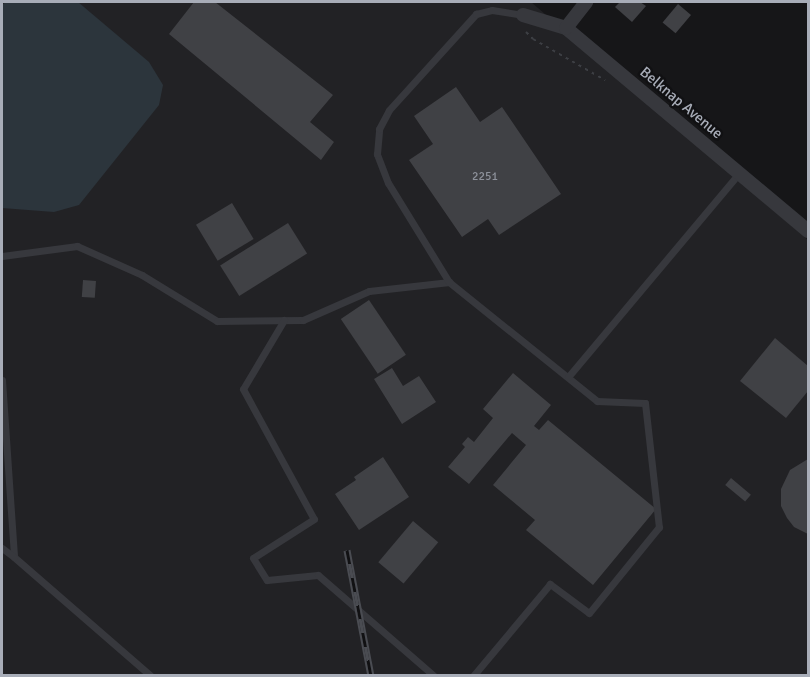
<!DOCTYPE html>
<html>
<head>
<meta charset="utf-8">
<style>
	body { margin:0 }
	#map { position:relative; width:810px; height:677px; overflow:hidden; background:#161618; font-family:Signika,sans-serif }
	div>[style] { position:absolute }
	.built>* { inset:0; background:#222225 }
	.water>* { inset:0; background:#2c353c }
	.building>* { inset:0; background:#404145; transform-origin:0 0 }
	.path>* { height:2px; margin-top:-1px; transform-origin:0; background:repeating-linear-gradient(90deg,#3d3f44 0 3px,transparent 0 7.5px) }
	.lane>* { height:7px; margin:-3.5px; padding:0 3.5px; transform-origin:3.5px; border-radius:3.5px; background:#37383d }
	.street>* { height:14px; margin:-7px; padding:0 7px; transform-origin:7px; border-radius:7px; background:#37383d }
	.rail>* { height:7px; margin-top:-3.5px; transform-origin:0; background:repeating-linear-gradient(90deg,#111113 0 14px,#4a4c52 0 28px); box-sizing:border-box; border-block:2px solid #4a4c52 }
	span { translate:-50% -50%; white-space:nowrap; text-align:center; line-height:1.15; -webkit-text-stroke:5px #111113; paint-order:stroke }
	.number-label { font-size:12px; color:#8e929b }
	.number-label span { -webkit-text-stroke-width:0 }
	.street-label { font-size:15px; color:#a8adb8 }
	.frame { position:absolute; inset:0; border:3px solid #a8adb8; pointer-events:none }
</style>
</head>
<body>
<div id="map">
	<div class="built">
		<div style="clip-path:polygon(2px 2px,531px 2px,808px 240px,808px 675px,2px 675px)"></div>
	</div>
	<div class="water">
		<div style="clip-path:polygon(6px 2px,78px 2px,149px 62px,163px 85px,159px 105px,79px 205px,54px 212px,2px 208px,2px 5px)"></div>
	</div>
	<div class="building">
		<div style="clip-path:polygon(194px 2px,215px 2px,333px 95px,310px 122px,334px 142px,321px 160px,169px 34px)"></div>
		<div style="clip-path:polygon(620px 2px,640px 2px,646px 6px,632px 22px,615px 7px)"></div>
		<div style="left:678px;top:4px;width:17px;height:24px;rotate:40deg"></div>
		<div style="clip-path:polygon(456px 87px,480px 122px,502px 107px,561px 194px,499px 235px,488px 219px,462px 237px,409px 160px,433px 144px,414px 116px)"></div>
		<div style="left:232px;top:203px;width:42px;height:42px;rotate:59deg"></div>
		<div style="left:288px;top:223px;width:36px;height:80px;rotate:58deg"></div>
		<div style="left:83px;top:280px;width:13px;height:17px;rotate:4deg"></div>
		<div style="left:369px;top:300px;width:66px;height:34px;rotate:56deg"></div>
		<div style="clip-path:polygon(775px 338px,808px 366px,808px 391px,786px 418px,740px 381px)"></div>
		<div style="clip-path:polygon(392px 368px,403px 386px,419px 376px,436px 402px,402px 424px,374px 379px)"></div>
		<div style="clip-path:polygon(513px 373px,551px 405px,534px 426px,539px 430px,548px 420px,656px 509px,593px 585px,526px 530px,535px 520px,493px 485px,526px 445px,512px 433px,469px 484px,448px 467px,465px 447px,462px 444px,468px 437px,474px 442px,493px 418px,483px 409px)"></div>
		<div style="clip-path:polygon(383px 457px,409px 497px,359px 530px,335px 494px,356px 480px,354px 477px)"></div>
		<div style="clip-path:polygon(808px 459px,808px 534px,794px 527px,787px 518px,781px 506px,781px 489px,790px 470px)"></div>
		<div style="left:731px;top:478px;width:26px;height:9px;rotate:40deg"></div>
		<div style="left:413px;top:521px;width:33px;height:54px;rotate:40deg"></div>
	</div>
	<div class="path">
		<div style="left:526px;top:32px;width:10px;rotate:45deg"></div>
		<div style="left:533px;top:39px;width:83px;rotate:29.7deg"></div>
	</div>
	<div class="lane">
		<div style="left:2px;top:256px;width:76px;rotate:-7.6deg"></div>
		<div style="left:77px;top:246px;width:71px;rotate:24deg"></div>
		<div style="left:142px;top:275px;width:88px;rotate:31.5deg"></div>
		<div style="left:217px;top:321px;width:86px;rotate:-0.7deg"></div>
		<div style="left:303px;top:320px;width:72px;rotate:-23.7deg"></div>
		<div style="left:369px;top:291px;width:81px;rotate:-6.4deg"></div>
		<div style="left:449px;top:282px;width:190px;rotate:38.8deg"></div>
		<div style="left:597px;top:401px;width:48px;rotate:2.4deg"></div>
		<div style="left:645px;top:403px;width:125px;rotate:83.6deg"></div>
		<div style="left:659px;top:527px;width:111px;rotate:129.1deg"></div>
		<div style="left:589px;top:613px;width:49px;rotate:-143.4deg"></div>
		<div style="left:550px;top:584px;width:120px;rotate:129.9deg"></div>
		<div style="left:449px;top:282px;width:116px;rotate:-121.6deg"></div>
		<div style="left:388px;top:183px;width:31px;rotate:-111deg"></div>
		<div style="left:377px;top:154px;width:25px;rotate:-85deg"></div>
		<div style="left:379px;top:129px;width:21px;rotate:-62deg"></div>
		<div style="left:389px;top:110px;width:130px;rotate:-47.8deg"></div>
		<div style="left:476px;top:14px;width:16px;rotate:-14deg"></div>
		<div style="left:492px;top:10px;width:31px;rotate:9deg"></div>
		<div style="left:284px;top:320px;width:80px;rotate:120.7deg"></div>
		<div style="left:243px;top:389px;width:148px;rotate:61.4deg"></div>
		<div style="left:314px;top:519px;width:72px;rotate:147.4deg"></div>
		<div style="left:253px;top:558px;width:26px;rotate:58deg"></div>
		<div style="left:267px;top:580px;width:51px;rotate:-5.6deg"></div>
		<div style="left:318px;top:575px;width:154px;rotate:41deg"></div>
		<div style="left:568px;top:377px;width:266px;rotate:-50deg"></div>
		<div style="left:2px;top:380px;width:177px;rotate:86.1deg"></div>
		<div style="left:14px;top:557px;width:181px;rotate:41deg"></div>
		<div style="left:2px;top:548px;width:15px;rotate:37deg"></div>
	</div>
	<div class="street">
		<div style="left:523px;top:15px;width:45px;rotate:16.8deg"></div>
		<div style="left:566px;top:28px;width:316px;rotate:40deg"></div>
		<div style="left:566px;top:28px;width:33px;rotate:-52deg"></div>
	</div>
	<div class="rail">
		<div style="left:347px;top:550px;width:128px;rotate:79.2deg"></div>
	</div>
	<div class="number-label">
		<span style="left:485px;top:177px">2251</span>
	</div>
	<div class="street-label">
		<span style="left:681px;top:103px;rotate:40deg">Belknap Avenue</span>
	</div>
	<div class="frame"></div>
</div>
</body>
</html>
